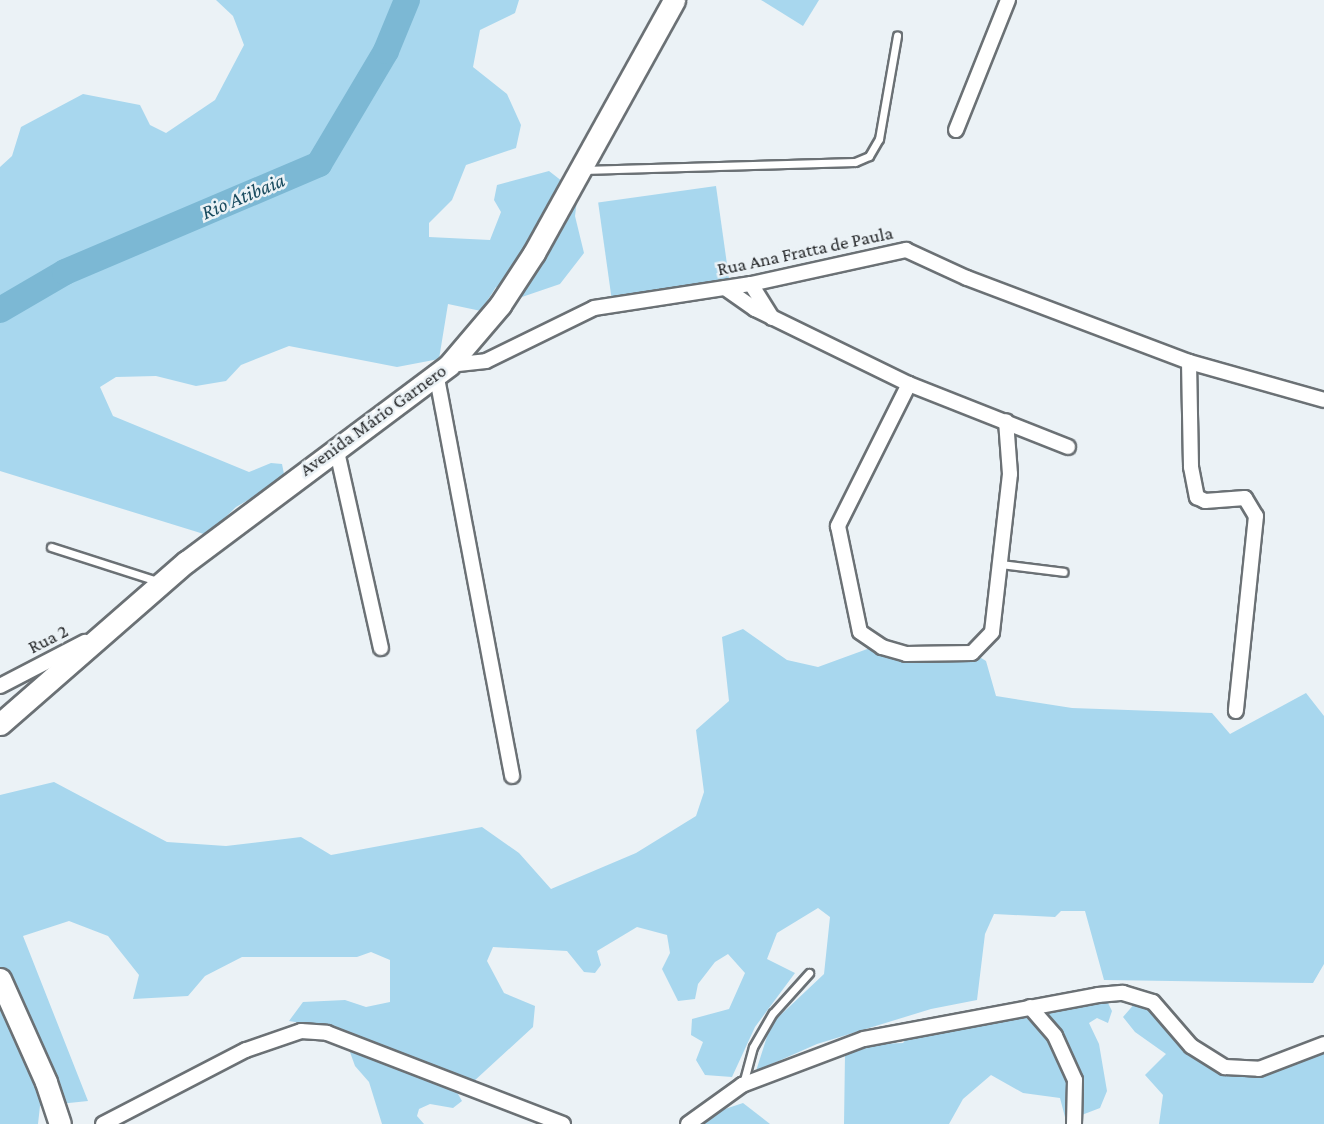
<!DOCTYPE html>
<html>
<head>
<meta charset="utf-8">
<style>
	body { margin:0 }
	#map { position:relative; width:1324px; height:1124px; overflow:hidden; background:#ebf2f6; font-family:"Crimson Pro",serif }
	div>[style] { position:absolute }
	.green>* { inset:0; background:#a8d7ee; transform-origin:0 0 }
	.river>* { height:26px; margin:-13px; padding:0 13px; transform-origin:13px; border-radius:13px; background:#7cb8d4 }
	.roads { filter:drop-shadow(2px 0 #6b7175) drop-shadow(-2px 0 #6b7175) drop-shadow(0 2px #6b7175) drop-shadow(0 -2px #6b7175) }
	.lane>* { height:7px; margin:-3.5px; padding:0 3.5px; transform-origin:3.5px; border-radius:3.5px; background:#fff }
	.street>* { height:14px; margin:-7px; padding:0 7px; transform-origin:7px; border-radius:7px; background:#fff }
	.secondary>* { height:21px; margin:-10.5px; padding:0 10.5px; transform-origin:10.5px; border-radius:10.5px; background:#fff }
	span { translate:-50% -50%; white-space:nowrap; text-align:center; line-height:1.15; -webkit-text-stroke:5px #ebf2f6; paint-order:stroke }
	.street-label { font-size:19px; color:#252729 }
	.water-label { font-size:21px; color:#194b5f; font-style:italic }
</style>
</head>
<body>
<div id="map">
	<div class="green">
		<div style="clip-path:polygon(216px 0,519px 0,515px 13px,480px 30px,473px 67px,507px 94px,521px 125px,516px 148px,466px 165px,452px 200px,429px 223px,429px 237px,490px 240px,501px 212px,494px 200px,497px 185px,549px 171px,567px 185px,577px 200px,575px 216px,584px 253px,560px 284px,519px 298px,496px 287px,481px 311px,448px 304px,439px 359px,397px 367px,289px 346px,241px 365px,226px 381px,196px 386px,156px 376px,116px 377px,100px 387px,113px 416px,249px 472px,271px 463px,282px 464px,285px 479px,236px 507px,207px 535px,0 471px,0 167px,12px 156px,21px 127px,83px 94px,140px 105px,150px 125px,166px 133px,215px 100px,244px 45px,233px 16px)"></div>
		<div style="clip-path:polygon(761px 0,819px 0,803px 26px)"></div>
		<div style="left:716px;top:186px;width:95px;height:119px;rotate:82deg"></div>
		<div style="clip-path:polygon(743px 629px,787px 660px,818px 667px,870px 648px,965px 648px,986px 661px,996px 696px,1072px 708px,1212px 713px,1230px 734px,1306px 693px,1324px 716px,1324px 964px,1313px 983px,1104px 980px,1085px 911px,1061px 911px,1055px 917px,994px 914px,985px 934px,977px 1000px,931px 1009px,817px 1044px,756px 1071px,771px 1024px,824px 974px,830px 917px,818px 908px,777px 933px,767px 959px,795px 973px,755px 1027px,732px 1077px,705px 1075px,696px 1060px,703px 1042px,691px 1035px,692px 1019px,729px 1009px,745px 973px,728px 954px,715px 962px,698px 984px,695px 999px,678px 1001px,662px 969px,670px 953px,667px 935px,637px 927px,597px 951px,601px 965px,595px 973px,584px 972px,567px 951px,493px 947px,487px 961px,504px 993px,535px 1006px,533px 1027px,473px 1082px,454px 1087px,462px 1101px,453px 1108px,430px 1104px,419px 1109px,417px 1116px,424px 1124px,382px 1124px,369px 1082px,355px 1066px,342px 1030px,289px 1021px,303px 1002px,345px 1000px,366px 1007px,390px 1002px,390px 960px,371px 952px,357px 957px,242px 957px,205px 976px,188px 996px,133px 999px,139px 975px,108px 936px,69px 921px,23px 936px,88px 1101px,40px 1106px,38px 1124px,0 1124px,0 795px,54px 782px,167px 842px,226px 846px,301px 837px,331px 855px,482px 827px,519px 853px,551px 889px,636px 853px,696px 816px,704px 792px,696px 730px,729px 701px,722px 637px)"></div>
		<div style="clip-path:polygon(1081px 1002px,1108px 1003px,1112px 1011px,1108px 1023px,1097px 1018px,1089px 1023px,1099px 1044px,1107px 1091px,1100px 1108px,1066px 1121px,1060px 1098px,1023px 1093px,991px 1075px,963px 1099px,949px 1124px,844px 1124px,845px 1054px,878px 1044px,903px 1043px,910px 1034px)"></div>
		<div style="clip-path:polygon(1136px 1002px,1149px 1006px,1211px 1069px,1255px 1074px,1324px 1051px,1324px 1124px,1159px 1124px,1163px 1095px,1145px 1075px,1166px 1054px,1135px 1032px,1123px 1017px)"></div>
		<div style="clip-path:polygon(743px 1103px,770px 1124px,703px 1124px,719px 1111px)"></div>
	</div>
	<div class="river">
		<div style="left:0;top:310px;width:75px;rotate:-30.3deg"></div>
		<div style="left:65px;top:272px;width:276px;rotate:-23deg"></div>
		<div style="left:319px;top:164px;width:131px;rotate:-59.3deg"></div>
		<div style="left:386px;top:51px;width:55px;rotate:-67.6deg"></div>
	</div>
	<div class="roads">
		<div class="lane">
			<div style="left:583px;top:170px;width:272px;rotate:-1.7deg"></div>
			<div style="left:855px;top:162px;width:15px;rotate:-23deg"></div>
			<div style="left:869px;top:156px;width:20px;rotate:-60deg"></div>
			<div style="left:879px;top:139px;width:105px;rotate:-80.1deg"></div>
			<div style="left:51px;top:547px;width:114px;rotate:17.8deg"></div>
			<div style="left:1000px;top:564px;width:64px;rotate:7.1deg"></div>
			<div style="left:743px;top:1084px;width:38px;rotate:-75deg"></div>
			<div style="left:753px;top:1047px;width:39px;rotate:-60deg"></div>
			<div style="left:773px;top:1013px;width:54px;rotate:-48deg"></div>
		</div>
		<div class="street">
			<div style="left:956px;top:130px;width:140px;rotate:-68.2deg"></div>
			<div style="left:751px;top:284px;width:40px;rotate:58deg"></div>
			<div style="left:725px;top:288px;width:37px;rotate:35deg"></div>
			<div style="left:755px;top:309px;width:171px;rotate:26deg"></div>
			<div style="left:909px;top:384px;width:159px;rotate:116.6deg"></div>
			<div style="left:838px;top:526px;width:108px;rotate:78.3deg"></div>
			<div style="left:860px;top:632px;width:27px;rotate:34deg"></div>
			<div style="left:882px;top:647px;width:25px;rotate:16deg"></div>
			<div style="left:906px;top:654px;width:66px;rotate:-0.9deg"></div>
			<div style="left:972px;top:653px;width:29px;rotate:-46deg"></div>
			<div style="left:992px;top:632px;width:159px;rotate:-83.5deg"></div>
			<div style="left:1010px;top:474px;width:53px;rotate:-94.3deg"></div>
			<div style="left:1189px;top:362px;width:105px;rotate:88.9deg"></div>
			<div style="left:1191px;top:467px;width:31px;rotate:79deg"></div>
			<div style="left:1197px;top:497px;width:9px;rotate:27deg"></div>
			<div style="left:1205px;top:501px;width:40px;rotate:-4.3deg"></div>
			<div style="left:1245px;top:498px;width:21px;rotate:59deg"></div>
			<div style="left:1256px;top:516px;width:196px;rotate:95.9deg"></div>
			<div style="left:449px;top:365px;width:37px;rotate:-6deg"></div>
			<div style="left:486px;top:361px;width:120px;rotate:-26.1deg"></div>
			<div style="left:594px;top:308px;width:159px;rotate:-8.7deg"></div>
			<div style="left:751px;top:284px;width:159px;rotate:-12.4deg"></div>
			<div style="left:906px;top:250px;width:67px;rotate:24.7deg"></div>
			<div style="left:967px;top:278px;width:237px;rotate:20.7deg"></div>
			<div style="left:1189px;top:362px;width:140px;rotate:15.7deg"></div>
			<div style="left:437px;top:378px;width:405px;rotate:79.3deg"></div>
			<div style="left:909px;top:384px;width:171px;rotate:21.6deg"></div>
			<div style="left:336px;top:447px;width:206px;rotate:77.4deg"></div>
			<div style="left:0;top:686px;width:96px;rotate:-27.4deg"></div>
			<div style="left:1030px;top:1007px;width:38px;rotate:49deg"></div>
			<div style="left:1055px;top:1036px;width:48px;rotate:65.6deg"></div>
			<div style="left:1075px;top:1080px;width:44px;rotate:91.3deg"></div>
			<div style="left:103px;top:1124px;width:161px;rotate:-27.4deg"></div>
			<div style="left:246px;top:1050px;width:58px;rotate:-19.1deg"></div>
			<div style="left:301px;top:1031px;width:26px;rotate:4deg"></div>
			<div style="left:327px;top:1033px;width:253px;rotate:21.1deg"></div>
			<div style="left:688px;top:1124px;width:67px;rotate:-35.8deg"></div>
			<div style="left:742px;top:1085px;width:130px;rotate:-20.7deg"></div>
			<div style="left:864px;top:1039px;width:238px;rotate:-10.6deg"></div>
			<div style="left:1098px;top:995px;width:25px;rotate:-5deg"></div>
			<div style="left:1123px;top:993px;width:31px;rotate:17deg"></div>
			<div style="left:1153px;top:1002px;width:58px;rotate:49.2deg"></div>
			<div style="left:1191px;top:1046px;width:40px;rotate:32deg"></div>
			<div style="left:1225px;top:1067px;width:34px;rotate:3deg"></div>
			<div style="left:1259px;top:1069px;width:70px;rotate:-21deg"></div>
		</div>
		<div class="secondary">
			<div style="left:0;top:724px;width:247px;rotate:-41.1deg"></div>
			<div style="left:186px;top:562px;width:329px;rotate:-36.8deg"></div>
			<div style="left:449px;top:365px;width:79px;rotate:-49.6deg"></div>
			<div style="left:500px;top:305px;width:62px;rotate:-56.8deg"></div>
			<div style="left:534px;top:253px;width:289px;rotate:-61deg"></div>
			<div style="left:0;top:979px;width:113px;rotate:65.9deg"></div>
			<div style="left:46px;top:1082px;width:44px;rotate:71.6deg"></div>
		</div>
	</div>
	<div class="street-label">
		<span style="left:805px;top:251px;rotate:-12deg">Rua Ana Fratta de Paula</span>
		<span style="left:373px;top:420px;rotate:-36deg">Avenida Mário Garnero</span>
		<span style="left:48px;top:639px;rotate:-27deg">Rua 2</span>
	</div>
	<div class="water-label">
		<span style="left:243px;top:196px;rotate:-23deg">Rio Atibaia</span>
	</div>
</div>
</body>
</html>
